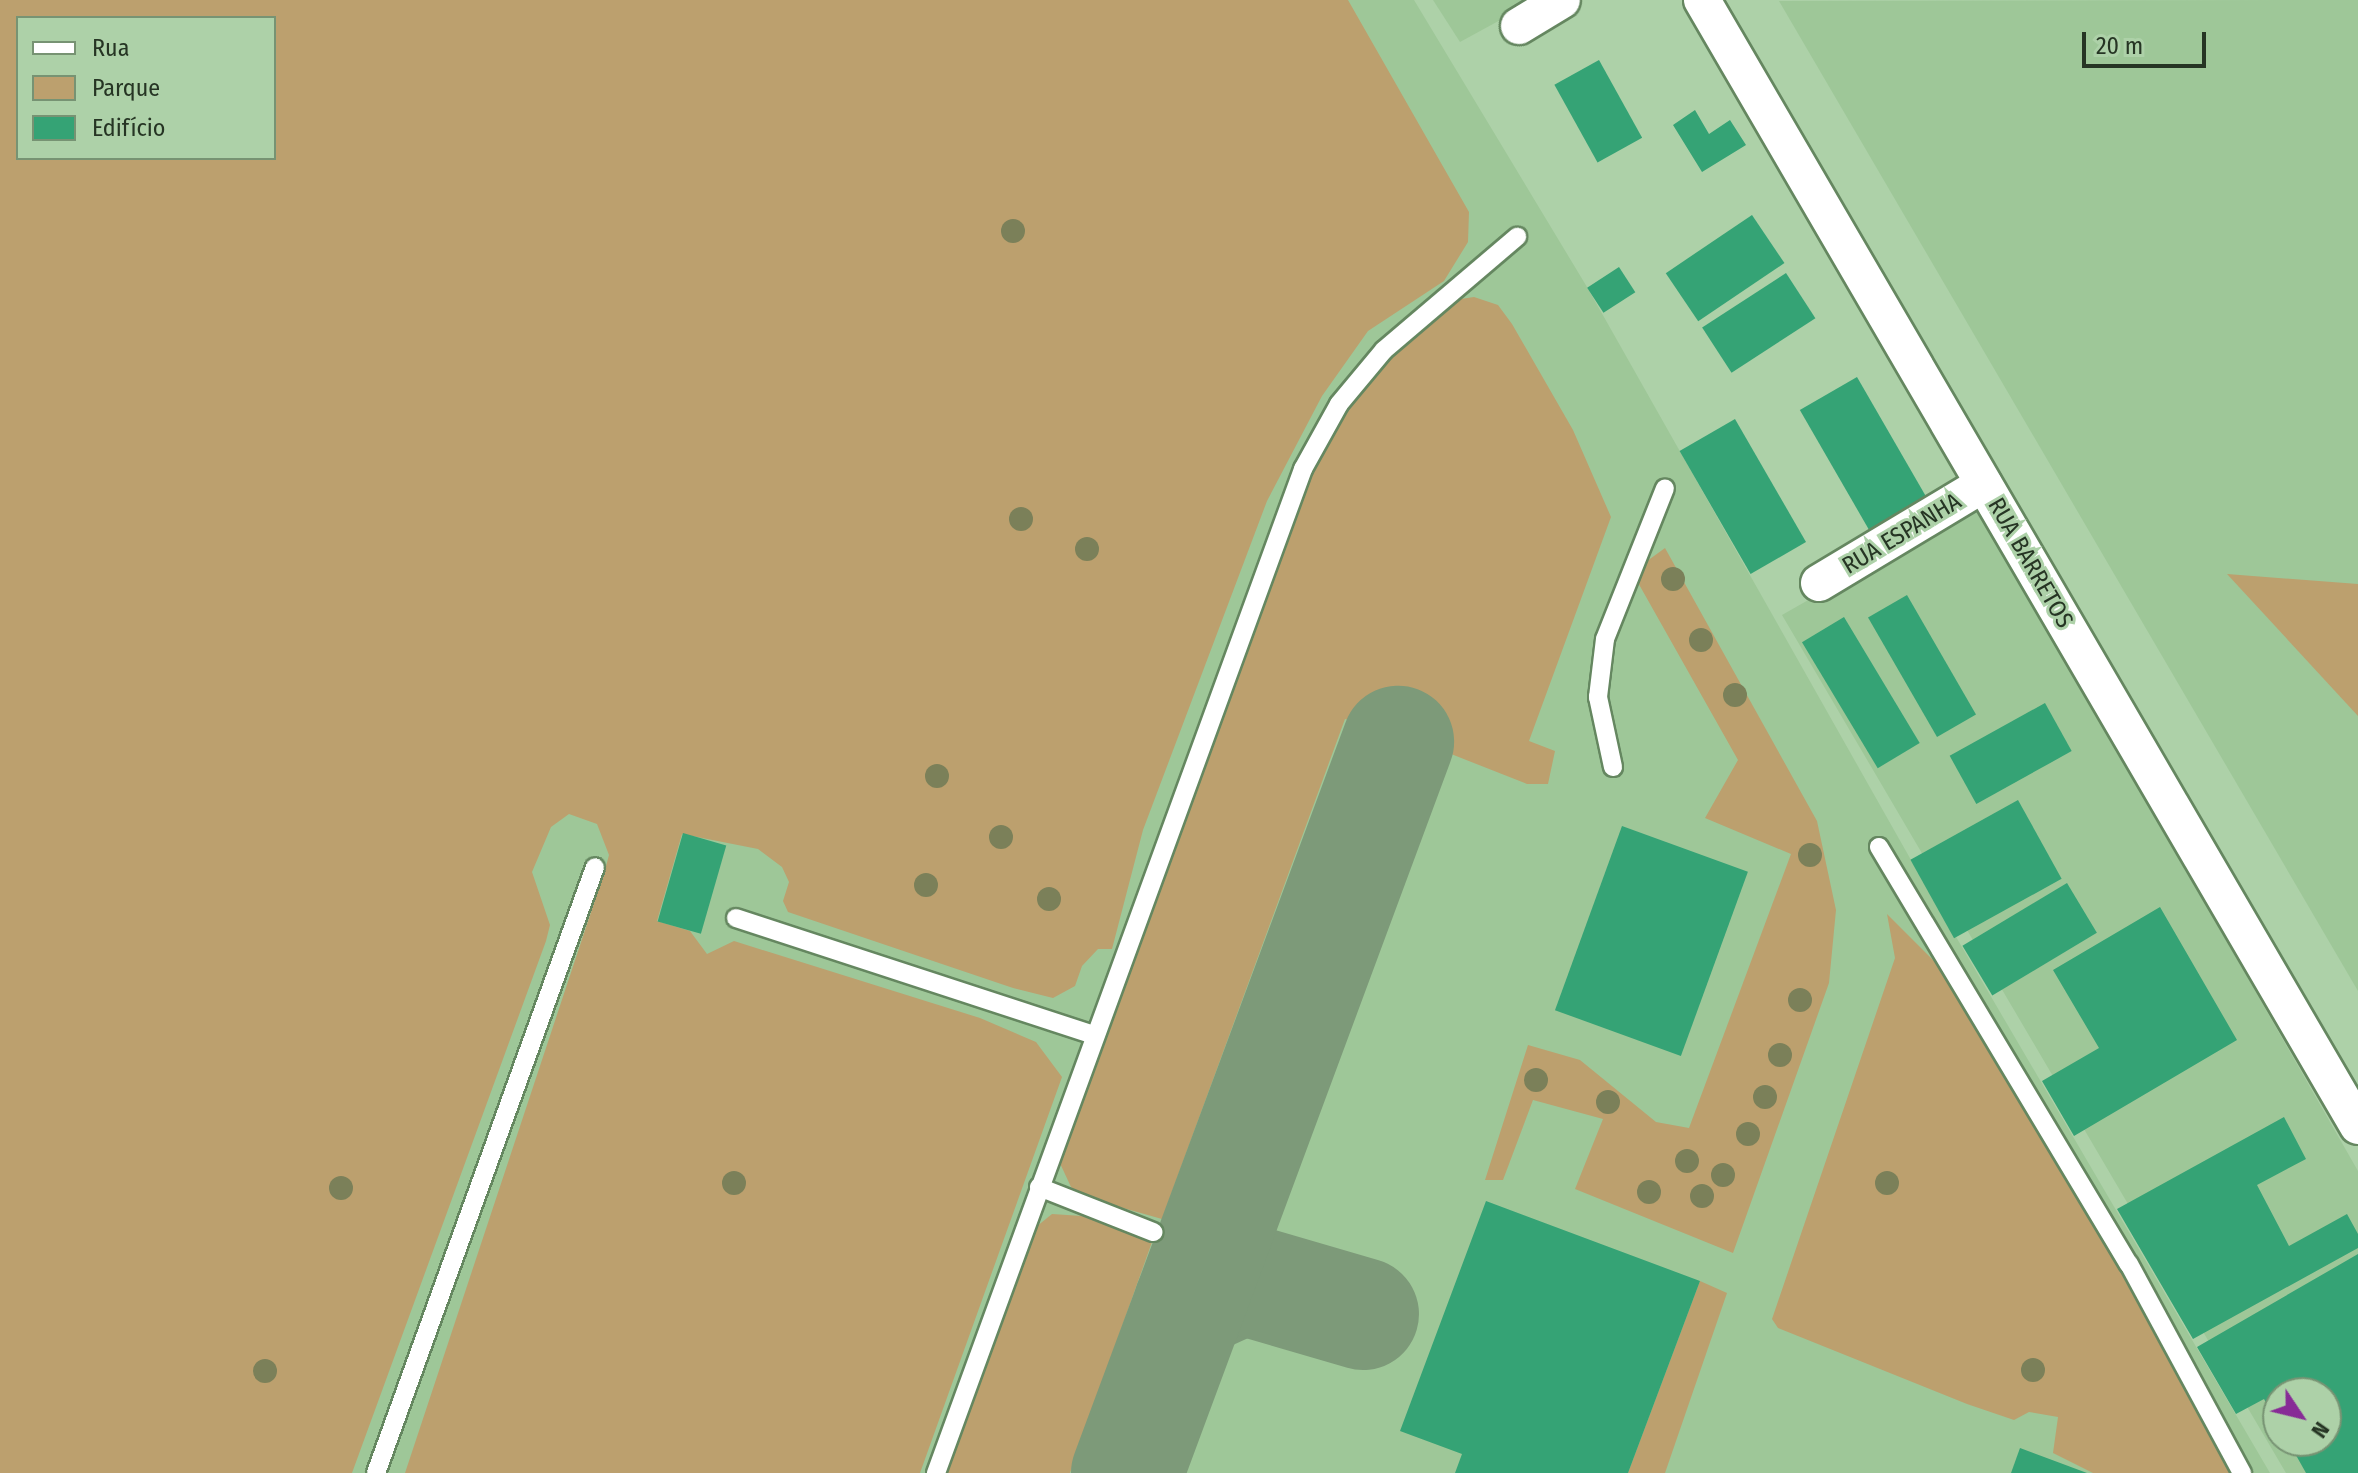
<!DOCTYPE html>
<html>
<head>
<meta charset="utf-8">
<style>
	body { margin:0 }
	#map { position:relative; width:2358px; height:1473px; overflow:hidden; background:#add1a8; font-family:"Fira Sans Condensed",sans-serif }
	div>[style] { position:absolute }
	.built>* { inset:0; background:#9ec798 }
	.green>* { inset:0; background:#bca06e }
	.taxiway>* { height:112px; margin:-56px; padding:0 56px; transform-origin:56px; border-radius:56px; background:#7d9a79 }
	.building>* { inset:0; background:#35a375; transform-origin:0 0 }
	.roads { filter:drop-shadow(2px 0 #658760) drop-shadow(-2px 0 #658760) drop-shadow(0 2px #658760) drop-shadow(0 -2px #658760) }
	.service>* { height:18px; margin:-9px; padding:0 9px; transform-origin:9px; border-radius:9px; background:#fff }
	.minor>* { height:36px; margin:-18px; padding:0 18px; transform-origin:18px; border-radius:18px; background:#fff }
	.trees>* { width:24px; height:24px; margin:-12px; border-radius:50%; background:#7b8059 }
	span { translate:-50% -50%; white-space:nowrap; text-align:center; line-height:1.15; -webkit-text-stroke:6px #add1a8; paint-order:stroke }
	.street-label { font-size:24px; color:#263524 }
	.legend { position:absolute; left:16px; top:16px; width:260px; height:144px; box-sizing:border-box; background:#add1a8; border:2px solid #779373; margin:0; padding:10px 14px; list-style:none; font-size:24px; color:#263524 }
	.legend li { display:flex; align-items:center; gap:16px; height:40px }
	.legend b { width:40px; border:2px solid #779373 }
	.north { position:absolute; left:2262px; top:1377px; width:80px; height:80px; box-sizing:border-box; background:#add1a8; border:2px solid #779373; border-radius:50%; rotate:125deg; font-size:22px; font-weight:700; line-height:32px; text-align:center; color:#263524 }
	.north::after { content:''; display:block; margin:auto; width:28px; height:36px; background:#872b96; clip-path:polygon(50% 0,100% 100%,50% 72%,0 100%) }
	.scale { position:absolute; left:2082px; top:32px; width:124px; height:36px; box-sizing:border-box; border:4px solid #263524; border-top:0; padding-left:10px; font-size:24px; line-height:28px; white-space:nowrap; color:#263524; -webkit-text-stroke:6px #add1a8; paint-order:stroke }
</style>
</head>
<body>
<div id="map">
	<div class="built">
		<div style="clip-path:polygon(evenodd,0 0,1414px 0,1587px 287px,1911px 860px,2270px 1473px,0 1473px,0 0,18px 18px,274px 18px,274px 158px,18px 158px,18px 18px)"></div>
		<div style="clip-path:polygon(1433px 0,1537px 0,1460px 42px)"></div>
		<div style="clip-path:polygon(2358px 0,2358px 991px,1779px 1px)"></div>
		<div style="clip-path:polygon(evenodd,1977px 504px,2358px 1171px,2358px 1473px,2286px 1473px,1782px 615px,1977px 504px,2278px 1393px,2326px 1393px,2326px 1441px,2278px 1441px,2278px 1393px)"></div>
	</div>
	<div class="green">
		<div style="clip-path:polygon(evenodd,0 0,1348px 0,1469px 212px,1468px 242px,1444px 281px,1368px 331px,1322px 396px,1267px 501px,1143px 830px,1112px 949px,1098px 949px,1082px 966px,1075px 986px,1053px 998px,1013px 988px,788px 912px,783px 901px,789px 882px,782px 867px,758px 849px,682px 834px,657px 921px,690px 931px,707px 954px,734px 941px,980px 1018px,1036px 1042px,1062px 1077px,920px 1473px,405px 1473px,605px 870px,609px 855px,597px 824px,569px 814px,551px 827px,532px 872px,550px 925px,546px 941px,352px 1473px,0 1473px,0 0,18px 18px,274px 18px,274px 158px,18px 158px,18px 18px)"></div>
		<div style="clip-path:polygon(1474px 297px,1498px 305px,1512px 324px,1573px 430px,1611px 517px,1529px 741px,1555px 751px,1548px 784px,1527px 784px,1398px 733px,1345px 719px,1162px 1219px,1084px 1197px,1071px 1187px,1058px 1159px,1303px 469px,1339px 404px,1441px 302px)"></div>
		<div style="clip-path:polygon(1665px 548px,1817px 821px,1836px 910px,1829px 983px,1733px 1253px,1575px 1189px,1603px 1119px,1533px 1100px,1503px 1180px,1485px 1180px,1528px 1045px,1580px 1060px,1656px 1122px,1689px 1128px,1791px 854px,1705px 818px,1738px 760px,1632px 572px)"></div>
		<div style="clip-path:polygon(2227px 574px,2358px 584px,2358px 716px)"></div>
		<div style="clip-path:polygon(1887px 914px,1967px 994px,2241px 1473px,2093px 1473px,2053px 1453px,2058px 1417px,2029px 1412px,2014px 1420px,1967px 1404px,1778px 1328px,1772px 1319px,1895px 958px)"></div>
		<div style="clip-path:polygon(1052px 1214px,1082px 1216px,1152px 1242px,1070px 1473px,943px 1473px,1020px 1240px)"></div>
		<div style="clip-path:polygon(1700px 1281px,1727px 1293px,1665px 1473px,1628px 1473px)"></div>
	</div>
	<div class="taxiway">
		<div style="left:1190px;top:1303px;width:58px;rotate:-24.4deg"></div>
		<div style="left:1243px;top:1279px;width:125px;rotate:16.3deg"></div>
		<div style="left:1127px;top:1473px;width:780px;rotate:-69.66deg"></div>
	</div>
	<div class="building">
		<div style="left:1599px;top:60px;width:89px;height:51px;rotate:61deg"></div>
		<div style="clip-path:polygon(1695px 110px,1709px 134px,1730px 120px,1746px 145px,1702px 172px,1673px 125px)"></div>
		<div style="left:1752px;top:215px;width:58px;height:104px;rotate:56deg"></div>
		<div style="left:1619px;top:267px;width:30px;height:38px;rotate:57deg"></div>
		<div style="left:1786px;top:273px;width:54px;height:100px;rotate:57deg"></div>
		<div style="left:1857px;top:377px;width:140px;height:66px;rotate:60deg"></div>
		<div style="left:1735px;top:419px;width:142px;height:64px;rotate:60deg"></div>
		<div style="left:1907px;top:595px;width:138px;height:45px;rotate:60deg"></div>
		<div style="left:1844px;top:617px;width:147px;height:49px;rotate:59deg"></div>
		<div style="left:2045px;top:703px;width:55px;height:109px;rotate:61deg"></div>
		<div style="left:2018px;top:800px;width:90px;height:123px;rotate:61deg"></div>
		<div style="left:1622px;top:826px;width:134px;height:196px;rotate:20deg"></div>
		<div style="left:683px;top:833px;width:45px;height:92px;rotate:16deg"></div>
		<div style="left:2067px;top:883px;width:58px;height:122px;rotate:59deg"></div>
		<div style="clip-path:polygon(2160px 907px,2237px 1040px,2074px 1136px,2042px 1081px,2099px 1048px,2053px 970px)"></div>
		<div style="clip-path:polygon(2284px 1117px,2306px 1159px,2257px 1185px,2289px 1246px,2347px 1214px,2358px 1234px,2358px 1248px,2193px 1339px,2117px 1209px)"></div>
		<div style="clip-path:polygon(1486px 1201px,1700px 1281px,1628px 1473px,1455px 1473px,1462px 1454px,1400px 1431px)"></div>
		<div style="clip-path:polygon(2358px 1254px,2358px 1473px,2306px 1473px,2288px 1441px,2326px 1441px,2326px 1393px,2278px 1393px,2278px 1424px,2264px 1399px,2236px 1414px,2197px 1347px)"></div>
		<div style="clip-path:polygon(2020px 1448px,2087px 1473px,2011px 1473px)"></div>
	</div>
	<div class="roads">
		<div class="service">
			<div style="left:1613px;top:767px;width:72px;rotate:-102.1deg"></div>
			<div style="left:1598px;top:697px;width:58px;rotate:-83.1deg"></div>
			<div style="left:1605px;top:639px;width:162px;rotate:-68.3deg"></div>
			<div style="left:1879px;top:847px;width:486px;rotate:59.1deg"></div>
			<div style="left:2129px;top:1264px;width:238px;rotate:61.6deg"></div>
			<div style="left:736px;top:918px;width:378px;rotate:18.1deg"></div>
			<div style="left:1039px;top:1187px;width:123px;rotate:21.5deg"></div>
			<div style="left:376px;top:1473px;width:644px;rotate:-70.13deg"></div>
			<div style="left:936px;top:1473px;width:1069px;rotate:-69.92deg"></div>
			<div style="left:1303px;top:469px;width:74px;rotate:-61deg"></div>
			<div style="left:1339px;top:404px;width:70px;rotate:-50.2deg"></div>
			<div style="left:1384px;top:350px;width:175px;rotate:-40.4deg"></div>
		</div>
		<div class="minor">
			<div style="left:1702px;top:0;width:1303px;rotate:59.78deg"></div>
			<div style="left:1519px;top:26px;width:50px;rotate:-31.2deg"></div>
			<div style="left:1819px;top:583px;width:192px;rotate:-31deg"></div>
		</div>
	</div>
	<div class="trees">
		<div style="left:1013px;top:231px"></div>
		<div style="left:1021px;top:519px"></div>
		<div style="left:1087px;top:549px"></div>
		<div style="left:1673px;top:579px"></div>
		<div style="left:1701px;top:640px"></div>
		<div style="left:1735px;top:695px"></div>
		<div style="left:937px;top:776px"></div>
		<div style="left:1001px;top:837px"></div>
		<div style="left:1810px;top:855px"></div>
		<div style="left:926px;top:885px"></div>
		<div style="left:1049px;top:899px"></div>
		<div style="left:1800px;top:1000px"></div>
		<div style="left:1780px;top:1055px"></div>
		<div style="left:1536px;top:1080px"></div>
		<div style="left:1765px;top:1097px"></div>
		<div style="left:1608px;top:1102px"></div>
		<div style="left:1748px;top:1134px"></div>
		<div style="left:1687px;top:1161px"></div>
		<div style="left:1723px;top:1175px"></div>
		<div style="left:734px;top:1183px"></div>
		<div style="left:1887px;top:1183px"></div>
		<div style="left:341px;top:1188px"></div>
		<div style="left:1649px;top:1192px"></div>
		<div style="left:1702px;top:1196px"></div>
		<div style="left:2033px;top:1370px"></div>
		<div style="left:265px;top:1371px"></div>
	</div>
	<div class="street-label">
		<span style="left:1902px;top:534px;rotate:-31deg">RUA ESPANHA</span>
		<span style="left:2030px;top:563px;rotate:60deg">RUA BARRETOS</span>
	</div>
	<ul class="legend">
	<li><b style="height:10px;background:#fff"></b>Rua</li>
	<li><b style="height:22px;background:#bca06e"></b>Parque</li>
	<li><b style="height:22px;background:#35a375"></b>Edifício</li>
	</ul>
	<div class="north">N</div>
	<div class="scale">20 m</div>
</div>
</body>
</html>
